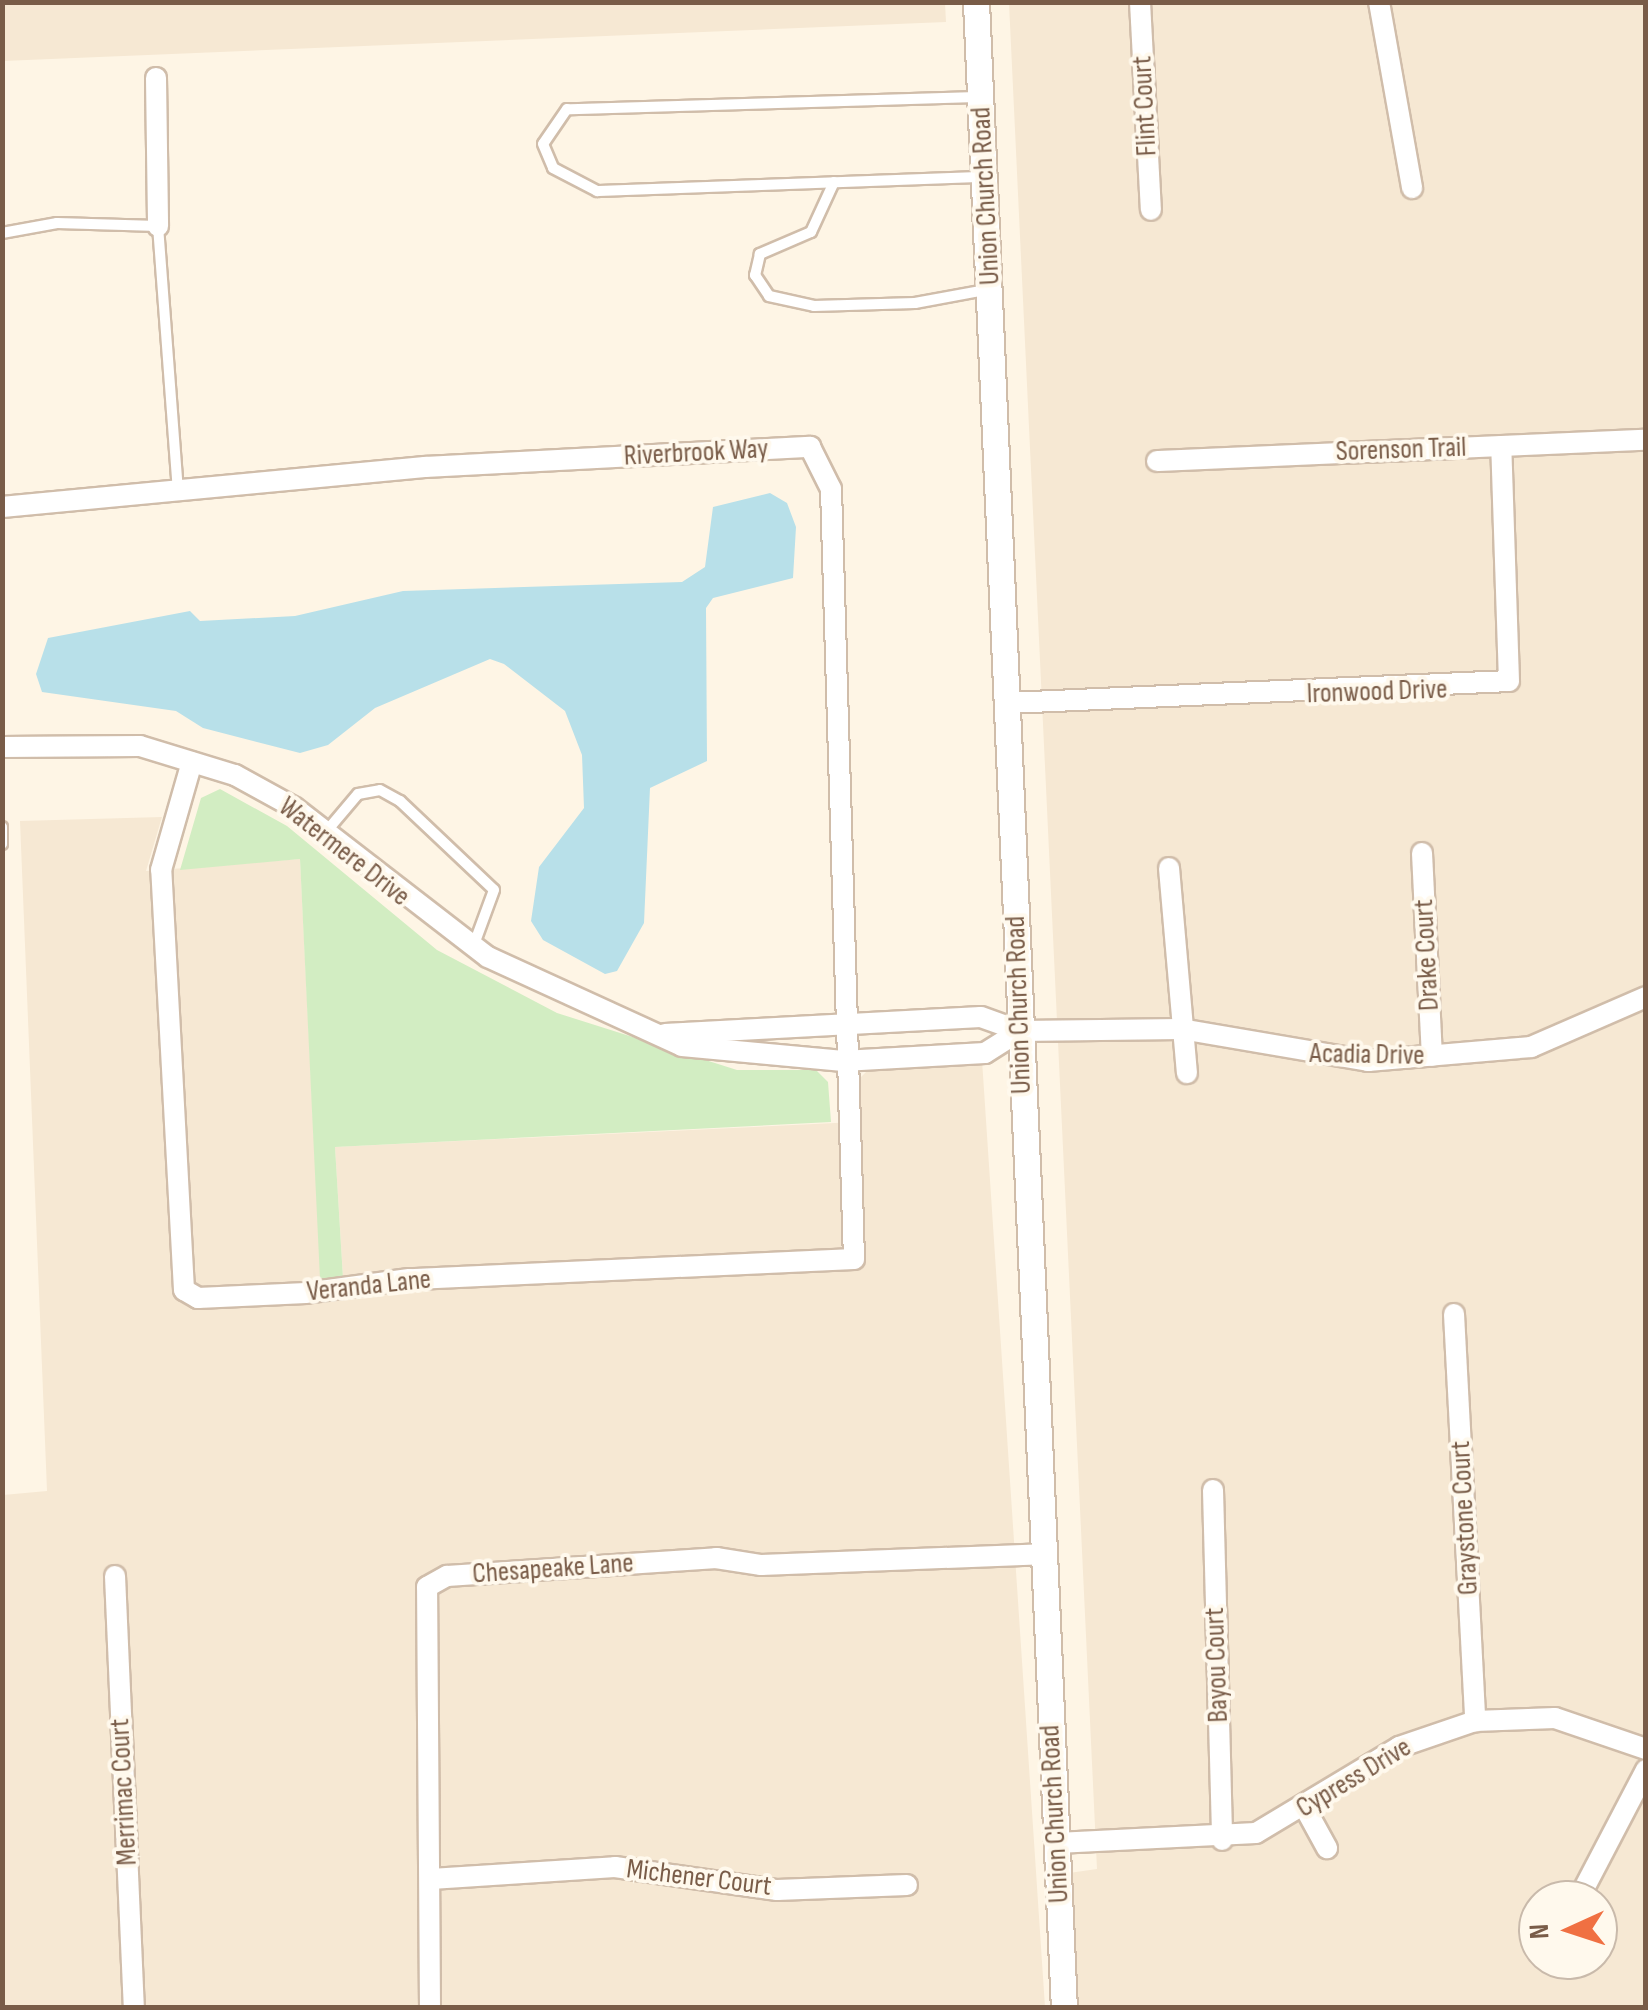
<!DOCTYPE html>
<html>
<head>
<meta charset="utf-8">
<style>
	body { margin:0 }
	#map { position:relative; width:1648px; height:2010px; overflow:hidden; background:#fef5e5; font-family:"Sofia Sans Condensed",sans-serif }
	div>[style] { position:absolute }
	.residential>* { inset:0; background:#f6e8d3 }
	.green>* { inset:0; background:#d2edc2 }
	.water>* { inset:0; background:#b8e0e9 }
	.roads { filter:drop-shadow(2px 0 #d0bdaa) drop-shadow(-2px 0 #d0bdaa) drop-shadow(0 2px #d0bdaa) drop-shadow(0 -2px #d0bdaa) }
	.service>* { height:10px; margin:-5px; padding:0 5px; transform-origin:5px; border-radius:5px; background:#fff }
	.minor>* { height:20px; margin:-10px; padding:0 10px; transform-origin:10px; border-radius:10px; background:#fff }
	.tertiary>* { height:25px; margin:-12.5px; padding:0 12.5px; transform-origin:12.5px; border-radius:12.5px; background:#fff }
	span { translate:-50% -50%; white-space:nowrap; text-align:center; line-height:1.15; -webkit-text-stroke:8px #fff9ed; paint-order:stroke }
	.street-label { font-size:28px; color:#795c48 }
	.frame { position:absolute; inset:0; border:5px solid #795c48; pointer-events:none }
	.north { position:absolute; left:1518px; top:1880px; width:100px; height:100px; box-sizing:border-box; background:#fff9ed; border:2px solid #c9baab; border-radius:50%; rotate:267deg; font-size:28px; font-weight:700; line-height:40px; text-align:center; color:#795c48 }
	.north::after { content:''; display:block; margin:auto; width:35px; height:45px; background:#f07042; clip-path:polygon(50% 0,100% 100%,50% 72%,0 100%) }
</style>
</head>
<body>
<div id="map">
	<div class="residential">
		<div style="clip-path:polygon(945px 3px,946px 22px,3px 61px,3px 3px)"></div>
		<div style="clip-path:polygon(evenodd,1009px 3px,1645px 3px,1645px 2007px,1075px 2007px,1069px 1873px,1097px 1869px,1009px 3px,1538px 1900px,1598px 1900px,1598px 1960px,1538px 1960px,1538px 1900px)"></div>
		<div style="clip-path:polygon(162px 817px,146px 871px,300px 859px,321px 1279px,343px 1277px,335px 1147px,856px 1122px,857px 1081px,869px 1069px,982px 1060px,1045px 2007px,3px 2008px,3px 1495px,47px 1491px,20px 821px)"></div>
	</div>
	<div class="green">
		<div style="clip-path:polygon(220px 789px,287px 826px,437px 950px,557px 1013px,737px 1070px,816px 1070px,828px 1082px,831px 1122px,335px 1147px,343px 1278px,320px 1279px,300px 859px,180px 870px,201px 798px)"></div>
	</div>
	<div class="water">
		<div style="clip-path:polygon(770px 493px,787px 503px,796px 527px,793px 578px,713px 598px,706px 608px,707px 761px,650px 788px,644px 923px,617px 971px,605px 974px,543px 940px,531px 921px,539px 867px,584px 808px,582px 755px,565px 711px,504px 664px,490px 659px,375px 708px,328px 745px,300px 753px,203px 728px,176px 711px,42px 692px,36px 674px,48px 638px,190px 611px,200px 621px,295px 616px,403px 591px,682px 582px,705px 567px,713px 507px)"></div>
	</div>
	<div class="roads">
		<div class="service">
			<div style="left:980px;top:97px;width:413px;rotate:178.3deg"></div>
			<div style="left:567px;top:109px;width:42px;rotate:124.4deg"></div>
			<div style="left:543px;top:144px;width:26px;rotate:67deg"></div>
			<div style="left:553px;top:168px;width:50px;rotate:27.6deg"></div>
			<div style="left:597px;top:191px;width:383px;rotate:-2.1deg"></div>
			<div style="left:834px;top:182px;width:55px;rotate:114.7deg"></div>
			<div style="left:811px;top:232px;width:56px;rotate:156.7deg"></div>
			<div style="left:760px;top:254px;width:22px;rotate:103deg"></div>
			<div style="left:755px;top:275px;width:25px;rotate:56deg"></div>
			<div style="left:769px;top:296px;width:46px;rotate:12.5deg"></div>
			<div style="left:814px;top:306px;width:101px;rotate:-1.7deg"></div>
			<div style="left:915px;top:303px;width:71px;rotate:-10.5deg"></div>
			<div style="left:2px;top:233px;width:56px;rotate:-10.3deg"></div>
			<div style="left:57px;top:223px;width:101px;rotate:1.7deg"></div>
			<div style="left:158px;top:226px;width:268px;rotate:85.7deg"></div>
			<div style="left:2px;top:827px;width:17px;rotate:90deg"></div>
			<div style="left:325px;top:833px;width:51px;rotate:-49.8deg"></div>
			<div style="left:358px;top:794px;width:22px;rotate:-10deg"></div>
			<div style="left:380px;top:790px;width:23px;rotate:29deg"></div>
			<div style="left:400px;top:801px;width:129px;rotate:43.4deg"></div>
			<div style="left:494px;top:890px;width:61px;rotate:110.2deg"></div>
		</div>
		<div class="minor">
			<div style="left:1140px;top:2px;width:208px;rotate:87deg"></div>
			<div style="left:1379px;top:2px;width:189px;rotate:79.9deg"></div>
			<div style="left:156px;top:78px;width:148px;rotate:89.2deg"></div>
			<div style="left:1157px;top:461px;width:489px;rotate:-2.5deg"></div>
			<div style="left:2px;top:507px;width:425px;rotate:-5.4deg"></div>
			<div style="left:425px;top:467px;width:386px;rotate:-3deg"></div>
			<div style="left:810px;top:447px;width:47px;rotate:63.4deg"></div>
			<div style="left:831px;top:489px;width:770px;rotate:88.29deg"></div>
			<div style="left:854px;top:1259px;width:445px;rotate:177.4deg"></div>
			<div style="left:409px;top:1279px;width:104px;rotate:172.3deg"></div>
			<div style="left:306px;top:1293px;width:108px;rotate:177.3deg"></div>
			<div style="left:198px;top:1298px;width:16px;rotate:-150deg"></div>
			<div style="left:184px;top:1290px;width:421px;rotate:-93.1deg"></div>
			<div style="left:161px;top:870px;width:112px;rotate:-74deg"></div>
			<div style="left:1008px;top:703px;width:501px;rotate:-2.51deg"></div>
			<div style="left:1509px;top:681px;width:235px;rotate:-91.9deg"></div>
			<div style="left:2px;top:747px;width:138px;rotate:-0.4deg"></div>
			<div style="left:140px;top:746px;width:99px;rotate:17deg"></div>
			<div style="left:235px;top:775px;width:68px;rotate:28.8deg"></div>
			<div style="left:295px;top:808px;width:244px;rotate:37.7deg"></div>
			<div style="left:488px;top:957px;width:213px;rotate:24.6deg"></div>
			<div style="left:682px;top:1046px;width:162px;rotate:5.3deg"></div>
			<div style="left:843px;top:1061px;width:142px;rotate:-3.2deg"></div>
			<div style="left:985px;top:1053px;width:41px;rotate:-32.2deg"></div>
			<div style="left:1422px;top:853px;width:203px;rotate:87.2deg"></div>
			<div style="left:1169px;top:868px;width:206px;rotate:85deg"></div>
			<div style="left:665px;top:1034px;width:316px;rotate:-3.1deg"></div>
			<div style="left:981px;top:1017px;width:41px;rotate:19.7deg"></div>
			<div style="left:1020px;top:1031px;width:161px;rotate:-0.7deg"></div>
			<div style="left:1181px;top:1029px;width:190px;rotate:9.7deg"></div>
			<div style="left:1368px;top:1061px;width:164px;rotate:-4.9deg"></div>
			<div style="left:1531px;top:1047px;width:125px;rotate:-23.5deg"></div>
			<div style="left:1454px;top:1314px;width:408px;rotate:87deg"></div>
			<div style="left:1213px;top:1490px;width:350px;rotate:88.5deg"></div>
			<div style="left:115px;top:1576px;width:432px;rotate:87.5deg"></div>
			<div style="left:1305px;top:1808px;width:46px;rotate:61.2deg"></div>
			<div style="left:1057px;top:1843px;width:199px;rotate:-2.9deg"></div>
			<div style="left:1256px;top:1833px;width:167px;rotate:-31deg"></div>
			<div style="left:1399px;top:1747px;width:80px;rotate:-18.9deg"></div>
			<div style="left:1475px;top:1721px;width:80px;rotate:-2.1deg"></div>
			<div style="left:1555px;top:1718px;width:96px;rotate:18.8deg"></div>
			<div style="left:431px;top:1879px;width:184px;rotate:-3.7deg"></div>
			<div style="left:615px;top:1867px;width:164px;rotate:8.1deg"></div>
			<div style="left:777px;top:1890px;width:130px;rotate:-2.2deg"></div>
			<div style="left:1578px;top:1900px;width:147px;rotate:-62.4deg"></div>
			<div style="left:430px;top:2008px;width:421px;rotate:-90.4deg"></div>
			<div style="left:427px;top:1587px;width:23px;rotate:-29deg"></div>
			<div style="left:447px;top:1576px;width:270px;rotate:-3.8deg"></div>
			<div style="left:716px;top:1558px;width:46px;rotate:8.8deg"></div>
			<div style="left:761px;top:1565px;width:281px;rotate:-2.2deg"></div>
		</div>
		<div class="tertiary">
			<div style="left:976px;top:2px;width:2008px;rotate:87.49deg"></div>
		</div>
	</div>
	<div class="street-label">
		<span style="left:1145px;top:106px;rotate:-93deg">Flint Court</span>
		<span style="left:986px;top:196px;rotate:-93deg">Union Church Road</span>
		<span style="left:1401px;top:450px;rotate:-2deg">Sorenson Trail</span>
		<span style="left:696px;top:453px;rotate:-3deg">Riverbrook Way</span>
		<span style="left:1377px;top:692px;rotate:-2deg">Ironwood Drive</span>
		<span style="left:344px;top:852px;rotate:38deg">Watermere Drive</span>
		<span style="left:1427px;top:955px;rotate:-93deg">Drake Court</span>
		<span style="left:1019px;top:1005px;rotate:-92deg">Union Church Road</span>
		<span style="left:1367px;top:1055px;rotate:1deg">Acadia Drive</span>
		<span style="left:369px;top:1286px;rotate:-6deg">Veranda Lane</span>
		<span style="left:1465px;top:1518px;rotate:-93deg">Graystone Court</span>
		<span style="left:553px;top:1569px;rotate:-4deg">Chesapeake Lane</span>
		<span style="left:1217px;top:1665px;rotate:-92deg">Bayou Court</span>
		<span style="left:1354px;top:1778px;rotate:-31deg">Cypress Drive</span>
		<span style="left:124px;top:1792px;rotate:-93deg">Merrimac Court</span>
		<span style="left:1055px;top:1814px;rotate:-93deg">Union Church Road</span>
		<span style="left:699px;top:1878px;rotate:7deg">Michener Court</span>
	</div>
	<div class="frame"></div>
	<div class="north">N</div>
</div>
</body>
</html>
